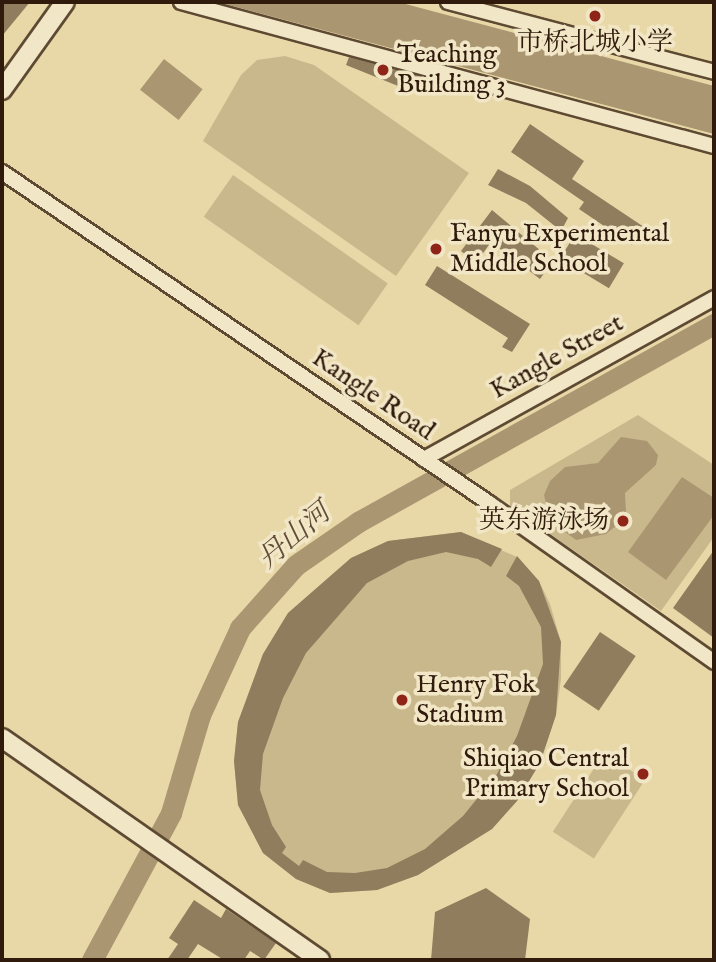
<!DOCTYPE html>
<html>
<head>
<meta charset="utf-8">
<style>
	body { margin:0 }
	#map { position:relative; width:716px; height:962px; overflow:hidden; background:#e9d8a7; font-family:"IM FELL English","Noto Serif SC",serif }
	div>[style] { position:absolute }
	.green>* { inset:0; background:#cab88d; transform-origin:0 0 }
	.water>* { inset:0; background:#aa9772; transform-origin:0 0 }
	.river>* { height:21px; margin:-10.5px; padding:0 10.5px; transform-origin:10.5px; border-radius:10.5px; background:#aa9772 }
	.building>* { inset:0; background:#907d5d; transform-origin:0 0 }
	.roads { filter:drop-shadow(2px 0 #5e4a33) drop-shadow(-2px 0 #5e4a33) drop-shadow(0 2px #5e4a33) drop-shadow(0 -2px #5e4a33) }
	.minor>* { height:14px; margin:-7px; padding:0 7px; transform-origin:7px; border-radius:7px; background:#f1e6c6 }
	.tertiary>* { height:18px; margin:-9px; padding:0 9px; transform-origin:9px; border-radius:9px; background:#f1e6c6 }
	.dots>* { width:19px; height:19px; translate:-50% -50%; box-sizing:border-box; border:4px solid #f1e6c6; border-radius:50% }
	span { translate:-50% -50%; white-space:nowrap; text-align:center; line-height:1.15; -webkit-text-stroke:7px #f1e6c6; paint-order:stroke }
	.poi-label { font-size:26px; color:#301a0c }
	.left { translate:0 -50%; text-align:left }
	.right { translate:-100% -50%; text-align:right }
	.street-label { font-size:26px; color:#301a0c }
	.water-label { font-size:28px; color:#614c35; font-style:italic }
	.frame { position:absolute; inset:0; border:4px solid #301a0c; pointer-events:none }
</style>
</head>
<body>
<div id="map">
	<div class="green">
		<div style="clip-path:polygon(285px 56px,314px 65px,469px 173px,396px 276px,203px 141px,241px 75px,257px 60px)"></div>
		<div style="left:233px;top:175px;width:189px;height:51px;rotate:35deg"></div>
		<div style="clip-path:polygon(638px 415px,714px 465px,714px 537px,661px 611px,510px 506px,510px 490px)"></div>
		<div style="clip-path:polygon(461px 532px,517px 557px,539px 581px,550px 604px,561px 642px,561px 679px,556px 715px,540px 763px,517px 801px,492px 829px,418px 875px,377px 890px,330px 893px,296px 879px,263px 853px,238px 805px,234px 761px,238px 722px,263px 654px,288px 613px,351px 558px,388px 541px)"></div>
		<div style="left:604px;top:753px;width:49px;height:94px;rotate:33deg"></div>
	</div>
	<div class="water">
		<div style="clip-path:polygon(217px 2px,398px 2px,714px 86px,714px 134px)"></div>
		<div style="left:164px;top:59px;width:49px;height:39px;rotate:38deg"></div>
		<div style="clip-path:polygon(621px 437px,647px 441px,658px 455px,656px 465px,625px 493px,626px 512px,618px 524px,606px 534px,576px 540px,550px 521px,544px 495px,550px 481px,565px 467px,598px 463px)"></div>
		<div style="clip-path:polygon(682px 477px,714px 498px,714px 515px,666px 580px,628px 552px)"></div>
	</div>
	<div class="river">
		<div style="left:92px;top:960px;width:167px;rotate:-61.7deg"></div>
		<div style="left:171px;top:813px;width:102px;rotate:-73.5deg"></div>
		<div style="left:200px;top:715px;width:96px;rotate:-65.3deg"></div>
		<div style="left:240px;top:628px;width:84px;rotate:-48.4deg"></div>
		<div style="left:296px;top:565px;width:75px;rotate:-34.7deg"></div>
		<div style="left:358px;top:522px;width:407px;rotate:-29.1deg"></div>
	</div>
	<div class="building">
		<div style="clip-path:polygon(2px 2px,30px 2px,2px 36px)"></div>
		<div style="clip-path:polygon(349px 57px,419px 76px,413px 92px,346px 65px)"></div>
		<div style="clip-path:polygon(530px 124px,584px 161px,572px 179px,644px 227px,632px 245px,579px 209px,584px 202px,511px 152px)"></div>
		<div style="clip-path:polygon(498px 169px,530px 186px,568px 218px,561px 231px,526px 203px,488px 185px)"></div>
		<div style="clip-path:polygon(492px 210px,553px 261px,540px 279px,491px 242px,476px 263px,461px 251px)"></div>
		<div style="left:575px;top:234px;width:57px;height:29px;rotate:31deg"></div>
		<div style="clip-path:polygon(437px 266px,530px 324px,512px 352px,502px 347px,508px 338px,425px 285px)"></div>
		<div style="clip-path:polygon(461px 532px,502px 549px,491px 567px,478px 559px,446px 552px,408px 561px,367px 583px,306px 653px,283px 698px,263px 754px,260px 790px,272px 825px,286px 847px,282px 853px,299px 866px,303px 860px,327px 872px,355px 873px,387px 868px,425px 849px,463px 816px,497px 774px,517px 736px,543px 664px,541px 627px,519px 586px,506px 576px,517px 556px,539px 581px,561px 642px,556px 715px,540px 763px,517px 801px,492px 829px,418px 875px,377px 890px,330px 893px,296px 879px,263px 853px,238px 805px,234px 761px,238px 722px,263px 654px,288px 613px,351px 558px,388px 541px)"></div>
		<div style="clip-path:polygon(714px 550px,714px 638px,673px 608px)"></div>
		<div style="left:600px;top:632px;width:43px;height:66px;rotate:34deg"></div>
		<div style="clip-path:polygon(486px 888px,530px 919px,525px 960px,431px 960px,435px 912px)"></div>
		<div style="clip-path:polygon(194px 900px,221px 918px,226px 909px,276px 943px,264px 960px,250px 951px,244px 960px,224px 960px,198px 944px,187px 960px,167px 960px,178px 944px,169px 938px)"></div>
	</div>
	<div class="roads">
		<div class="minor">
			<div style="left:181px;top:2px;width:552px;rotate:15.12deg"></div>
			<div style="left:448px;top:2px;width:275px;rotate:14.7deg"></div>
			<div style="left:2px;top:172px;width:589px;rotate:34.2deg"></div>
			<div style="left:489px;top:503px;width:276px;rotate:35.2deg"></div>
			<div style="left:424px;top:459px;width:332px;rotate:-29deg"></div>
		</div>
		<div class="tertiary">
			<div style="left:2px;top:90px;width:108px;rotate:-54.4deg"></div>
			<div style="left:2px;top:738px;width:388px;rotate:34.9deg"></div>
		</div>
	</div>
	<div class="dots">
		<div style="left:595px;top:16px;background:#8f2418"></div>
		<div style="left:383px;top:70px;background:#8f2418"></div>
		<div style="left:436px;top:249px;background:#8f2418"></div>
		<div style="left:623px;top:521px;background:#8f2418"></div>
		<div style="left:402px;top:700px;background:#8f2418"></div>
		<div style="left:643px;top:774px;background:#8f2418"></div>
	</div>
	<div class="poi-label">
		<span style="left:595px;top:43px">市桥北城小学</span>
		<span class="left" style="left:397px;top:70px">Teaching<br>Building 3</span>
		<span class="left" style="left:450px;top:249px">Fanyu Experimental<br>Middle School</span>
		<span class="right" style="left:609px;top:521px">英东游泳场</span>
		<span class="left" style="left:416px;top:700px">Henry Fok<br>Stadium</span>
		<span class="right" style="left:629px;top:774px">Shiqiao Central<br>Primary School</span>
	</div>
	<div class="street-label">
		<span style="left:557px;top:357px;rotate:-29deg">Kangle Street</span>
		<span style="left:373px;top:395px;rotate:34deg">Kangle Road</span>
	</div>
	<div class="water-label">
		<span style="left:295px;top:537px;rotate:-40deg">丹山河</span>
	</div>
	<div class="frame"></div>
</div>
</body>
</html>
